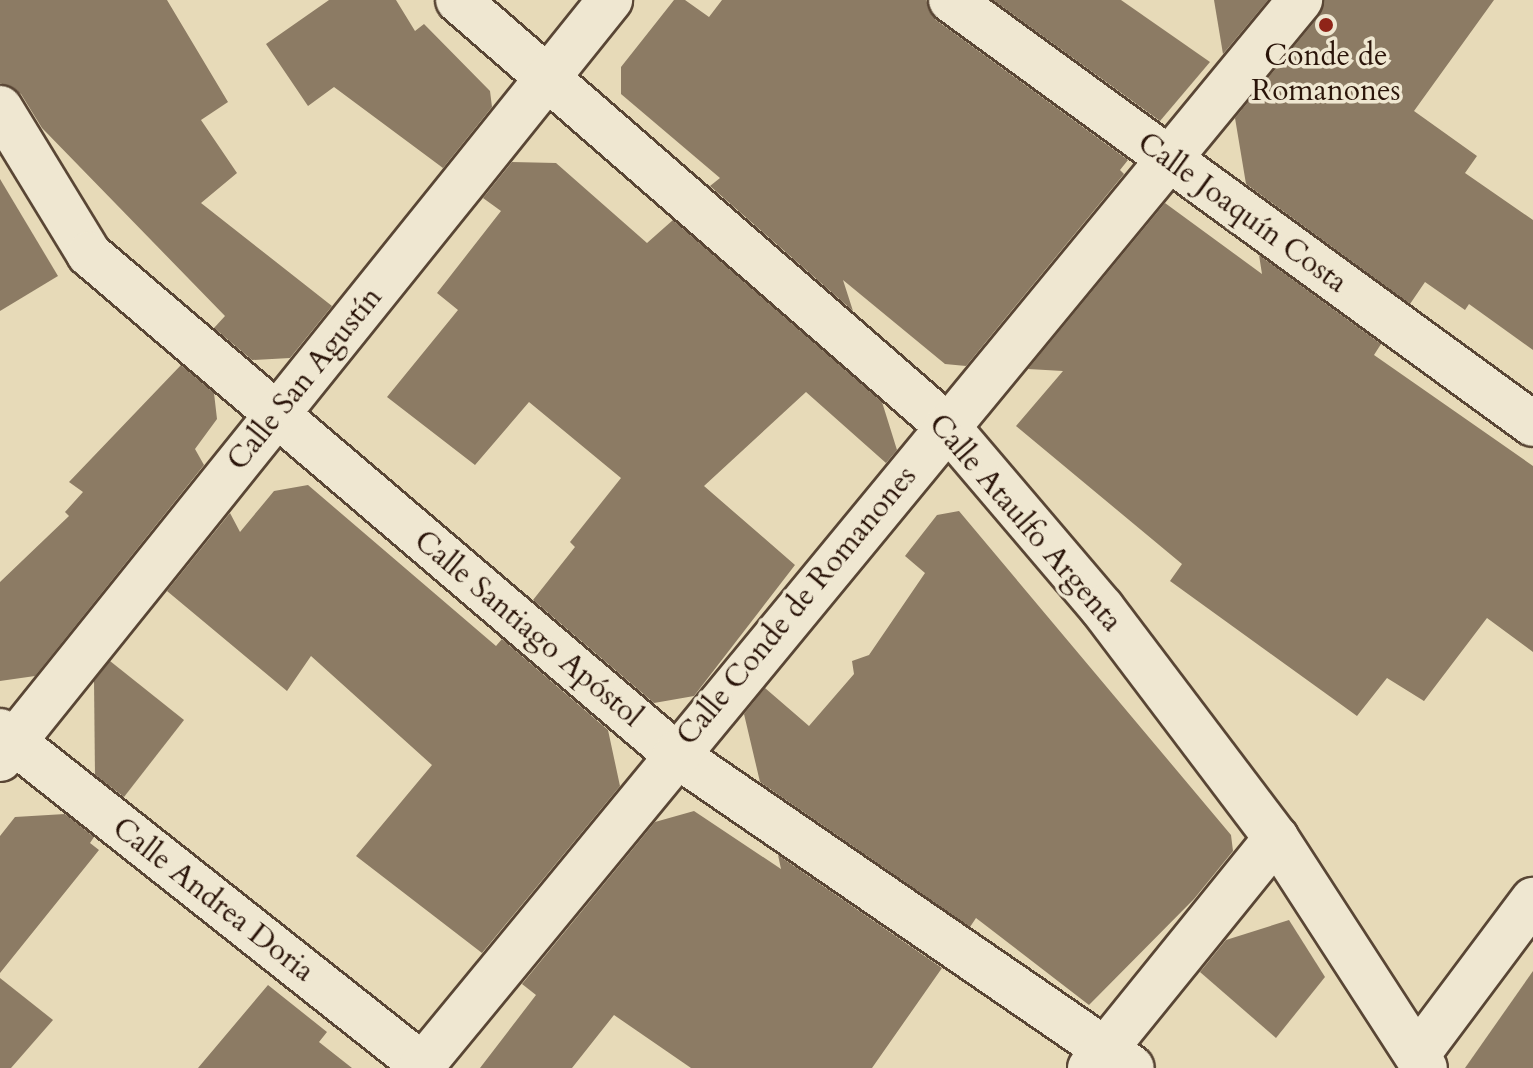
<!DOCTYPE html>
<html>
<head>
<meta charset="utf-8">
<style>
	body { margin:0 }
	#map { position:relative; width:1533px; height:1068px; overflow:hidden; background:#e7dab8; font-family:Cardo,serif }
	div>[style] { position:absolute }
	.building>* { inset:0; background:#8c7b64 }
	.roads { filter:drop-shadow(2px 0 #594635) drop-shadow(-2px 0 #594635) drop-shadow(0 2px #594635) drop-shadow(0 -2px #594635) }
	.street>* { height:44px; margin:-22px; padding:0 22px; transform-origin:22px; border-radius:22px; background:#efe7d1 }
	.dots>* { width:22px; height:22px; translate:-50% -50%; box-sizing:border-box; border:4px solid #efe7d1; border-radius:50% }
	span { translate:-50% -50%; white-space:nowrap; text-align:center; line-height:1.15; -webkit-text-stroke:7px #efe7d1; paint-order:stroke }
	.poi-label { font-size:30px; color:#2a1409 }
	.street-label { font-size:30px; color:#2a1409 }
</style>
</head>
<body>
<div id="map">
	<div class="building">
		<div style="clip-path:polygon(0 0,167px 0,228px 102px,201px 120px,237px 173px,201px 203px,332px 306px,290px 358px,252px 360px,214px 328px,225px 316px,42px 128px,21px 94px,0 83px)"></div>
		<div style="clip-path:polygon(329px 0,396px 0,415px 31px,424px 24px,490px 91px,492px 107px,443px 168px,334px 87px,308px 106px,266px 44px)"></div>
		<div style="clip-path:polygon(674px 0,685px 0,709px 17px,722px 0,926px 0,936px 20px,1128px 160px,1120px 170px,1124px 174px,966px 366px,945px 364px,843px 280px,853px 311px,710px 186px,720px 178px,621px 94px,621px 67px)"></div>
		<div style="clip-path:polygon(993px 0,1121px 0,1210px 62px,1160px 121px)"></div>
		<div style="clip-path:polygon(1214px 0,1268px 0,1223px 54px)"></div>
		<div style="clip-path:polygon(1324px 0,1494px 0,1414px 111px,1477px 156px,1465px 173px,1533px 220px,1533px 350px,1469px 304px,1465px 310px,1425px 282px,1410px 304px,1246px 184px,1235px 118px,1319px 16px)"></div>
		<div style="clip-path:polygon(512px 162px,556px 163px,647px 243px,673px 220px,882px 402px,897px 450px,886px 463px,806px 392px,704px 486px,795px 565px,694px 696px,654px 703px,533px 600px,575px 547px,570px 542px,621px 478px,529px 402px,475px 465px,387px 397px,458px 310px,437px 293px,501px 211px,483px 198px)"></div>
		<div style="clip-path:polygon(0 179px,58px 276px,0 311px)"></div>
		<div style="clip-path:polygon(1165px 203px,1262px 274px,1259px 255px,1381px 344px,1374px 355px,1533px 466px,1533px 652px,1487px 618px,1424px 701px,1387px 678px,1357px 716px,1170px 581px,1182px 564px,1016px 426px,1063px 371px,1028px 369px)"></div>
		<div style="clip-path:polygon(181px 365px,214px 393px,217px 419px,195px 449px,204px 465px,35px 676px,0 681px,0 582px,69px 516px,65px 512px,83px 492px,69px 482px)"></div>
		<div style="clip-path:polygon(308px 485px,496px 646px,502px 639px,608px 730px,620px 786px,482px 953px,356px 856px,432px 765px,311px 656px,287px 691px,167px 591px,230px 513px,240px 532px,274px 491px)"></div>
		<div style="clip-path:polygon(959px 511px,1231px 835px,1233px 851px,1194px 899px,1089px 1005px,976px 918px,970px 927px,760px 782px,744px 714px,765px 688px,809px 726px,854px 674px,852px 661px,869px 655px,925px 573px,905px 556px,937px 515px)"></div>
		<div style="clip-path:polygon(110px 661px,184px 720px,124px 797px,95px 775px,94px 681px)"></div>
		<div style="clip-path:polygon(694px 811px,781px 869px,778px 855px,942px 968px,872px 1068px,691px 1068px,614px 1015px,572px 1068px,480px 1068px,536px 995px,522px 984px,655px 822px)"></div>
		<div style="clip-path:polygon(65px 814px,94px 837px,90px 843px,99px 850px,0 973px,0 836px,15px 817px)"></div>
		<div style="clip-path:polygon(1289px 920px,1325px 977px,1276px 1038px,1200px 972px,1226px 940px)"></div>
		<div style="clip-path:polygon(1533px 971px,1533px 1068px,1465px 1068px)"></div>
		<div style="clip-path:polygon(0 978px,53px 1020px,11px 1068px,0 1068px)"></div>
		<div style="clip-path:polygon(268px 985px,327px 1032px,319px 1042px,352px 1068px,198px 1068px)"></div>
	</div>
	<div class="roads">
		<div class="street">
			<div style="left:458px;top:0;width:649px;rotate:41.06deg"></div>
			<div style="left:947px;top:426px;width:239px;rotate:49.6deg"></div>
			<div style="left:1102px;top:608px;width:288px;rotate:52.9deg"></div>
			<div style="left:1276px;top:838px;width:274px;rotate:57.1deg"></div>
			<div style="left:951px;top:0;width:720px;rotate:36.07deg"></div>
			<div style="left:0;top:108px;width:171px;rotate:58.6deg"></div>
			<div style="left:89px;top:254px;width:770px;rotate:40.47deg"></div>
			<div style="left:675px;top:754px;width:554px;rotate:34.49deg"></div>
			<div style="left:0;top:731px;width:543px;rotate:38.35deg"></div>
			<div style="left:0;top:759px;width:974px;rotate:-51.21deg"></div>
			<div style="left:1417px;top:1055px;width:194px;rotate:-53.2deg"></div>
			<div style="left:420px;top:1068px;width:1384px;rotate:-50.51deg"></div>
			<div style="left:1090px;top:1068px;width:296px;rotate:-51deg"></div>
		</div>
	</div>
	<div class="dots">
		<div style="left:1326px;top:25px;background:#8f2418"></div>
	</div>
	<div class="poi-label">
		<span style="left:1326px;top:73px">Conde de<br>Romanones</span>
	</div>
	<div class="street-label">
		<span style="left:1242px;top:213px;rotate:36deg">Calle Joaquín Costa</span>
		<span style="left:305px;top:379px;rotate:-51deg">Calle San Agustín</span>
		<span style="left:1025px;top:523px;rotate:49deg">Calle Ataulfo Argenta</span>
		<span style="left:797px;top:606px;rotate:-50deg">Calle Conde de Romanones</span>
		<span style="left:528px;top:629px;rotate:40deg">Calle Santiago Apóstol</span>
		<span style="left:213px;top:900px;rotate:38deg">Calle Andrea Doria</span>
	</div>
</div>
</body>
</html>
